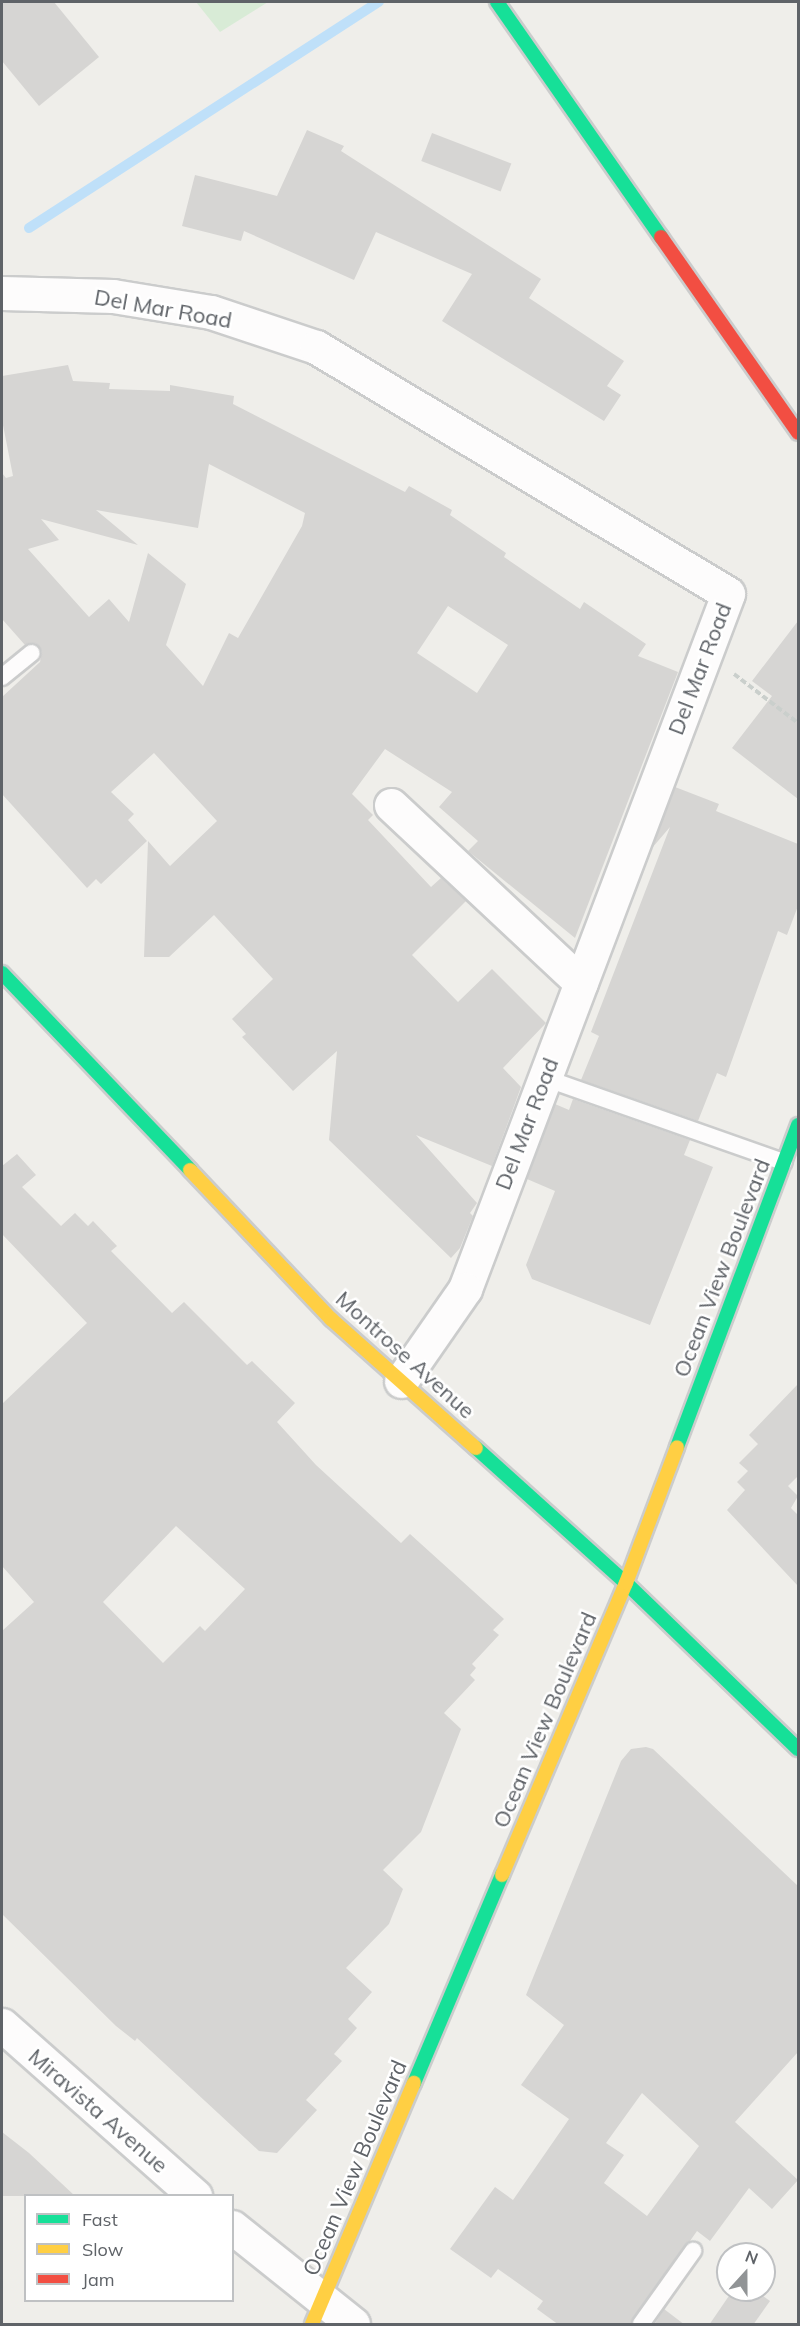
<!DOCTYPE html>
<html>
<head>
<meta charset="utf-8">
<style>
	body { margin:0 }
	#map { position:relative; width:800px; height:2326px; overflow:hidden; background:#efeeea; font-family:Mulish,sans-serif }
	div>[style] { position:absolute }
	.green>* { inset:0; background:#d8ebd6 }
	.stream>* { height:10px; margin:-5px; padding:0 5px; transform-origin:5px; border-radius:5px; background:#bfe0f9 }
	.building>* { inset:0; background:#d6d5d3; transform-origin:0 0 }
	.path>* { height:4px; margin-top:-2px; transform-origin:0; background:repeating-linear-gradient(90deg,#cacfcc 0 6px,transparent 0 9px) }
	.roads { filter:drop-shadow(2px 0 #cbcccc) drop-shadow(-2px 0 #cbcccc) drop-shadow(0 2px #cbcccc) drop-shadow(0 -2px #cbcccc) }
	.lane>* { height:16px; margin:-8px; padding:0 8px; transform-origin:8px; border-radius:8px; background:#fdfcfc }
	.street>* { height:33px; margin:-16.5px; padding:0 16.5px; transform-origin:16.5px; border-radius:16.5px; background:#fdfcfc }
	.fast>* { height:14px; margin:-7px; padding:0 7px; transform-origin:7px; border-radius:7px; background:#16e098 }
	.slow>* { height:14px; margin:-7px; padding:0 7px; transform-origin:7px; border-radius:7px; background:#ffcf43 }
	.jam>* { height:14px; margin:-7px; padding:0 7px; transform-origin:7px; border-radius:7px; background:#f24e42 }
	span { translate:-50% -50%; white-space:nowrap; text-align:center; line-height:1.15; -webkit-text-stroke:5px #fff; paint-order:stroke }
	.street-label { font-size:22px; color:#5f6368 }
	.frame { position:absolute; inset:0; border:3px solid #5f6368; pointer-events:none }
	.legend { position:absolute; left:24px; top:2194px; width:210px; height:108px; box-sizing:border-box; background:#fff; border:2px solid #bfc1c3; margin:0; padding:8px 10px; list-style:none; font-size:18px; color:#5f6368 }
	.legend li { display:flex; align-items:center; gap:12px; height:30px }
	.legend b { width:30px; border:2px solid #bfc1c3 }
	.north { position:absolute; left:716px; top:2242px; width:60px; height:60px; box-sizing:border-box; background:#fff; border:2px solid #bfc1c3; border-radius:50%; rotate:21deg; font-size:16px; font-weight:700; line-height:24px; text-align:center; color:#5f6368 }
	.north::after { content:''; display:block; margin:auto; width:21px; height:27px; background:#919496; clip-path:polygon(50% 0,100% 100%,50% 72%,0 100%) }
</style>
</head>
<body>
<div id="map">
	<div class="green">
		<div style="clip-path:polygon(196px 2px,268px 2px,220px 32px)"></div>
	</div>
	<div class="stream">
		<div style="left:29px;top:228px;width:417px;rotate:-32.9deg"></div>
	</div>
	<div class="building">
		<div style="clip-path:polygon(2px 2px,54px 2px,99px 57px,39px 106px,2px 61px)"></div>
		<div style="clip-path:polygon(307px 130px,344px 146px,341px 151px,541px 279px,529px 298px,624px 361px,607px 386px,621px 395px,604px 421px,442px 321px,472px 274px,376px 232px,354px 280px,244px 231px,241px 241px,182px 226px,195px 175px,277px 196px)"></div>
		<div style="left:432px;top:133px;width:85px;height:30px;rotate:21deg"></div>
		<div style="clip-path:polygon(evenodd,68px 365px,73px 381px,110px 383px,109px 389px,170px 391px,170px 385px,234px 396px,233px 404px,405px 492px,409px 486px,452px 510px,450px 515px,506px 553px,504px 557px,580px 609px,584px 602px,646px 644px,638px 656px,678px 672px,575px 938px,468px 851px,478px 841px,439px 807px,452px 792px,385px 749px,352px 794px,373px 815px,368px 820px,431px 887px,441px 878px,466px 901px,412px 955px,458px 1002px,492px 969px,546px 1023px,503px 1068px,521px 1087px,492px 1166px,416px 1135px,477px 1203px,470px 1213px,473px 1216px,460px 1248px,451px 1258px,329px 1140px,337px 1051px,293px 1091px,242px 1037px,246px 1034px,232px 1019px,273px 979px,214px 915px,169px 957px,144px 957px,148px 841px,170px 866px,217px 821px,154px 753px,111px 792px,134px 814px,128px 820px,147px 841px,101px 884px,96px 879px,87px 888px,2px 794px,2px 697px,40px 662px,42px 652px,35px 643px,25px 645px,2px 619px,2px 473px,6px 478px,13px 476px,2px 420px,2px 376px,68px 365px,209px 464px,305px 513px,302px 526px,238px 638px,229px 633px,203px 686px,166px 645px,186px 584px,148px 553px,129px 622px,109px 599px,89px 617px,28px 549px,59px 540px,41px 519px,138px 545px,96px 510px,198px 528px,209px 464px,68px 365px,448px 606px,508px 645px,477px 693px,417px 653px,448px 606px)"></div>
		<div style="clip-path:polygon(798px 621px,798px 799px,732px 748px,772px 696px,752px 681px)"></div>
		<div style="clip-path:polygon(675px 787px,719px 804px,716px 811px,798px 844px,798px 906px,787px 935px,778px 931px,726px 1077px,717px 1073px,698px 1121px,581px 1080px,599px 1036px,591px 1032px,670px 827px,652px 848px)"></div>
		<div style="clip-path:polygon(573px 1099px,690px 1140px,684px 1155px,713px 1167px,650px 1325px,532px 1279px,526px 1265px,555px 1191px,527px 1179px,555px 1104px,569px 1110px)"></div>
		<div style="clip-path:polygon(evenodd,17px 1154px,36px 1175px,22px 1187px,61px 1226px,75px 1213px,88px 1226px,93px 1221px,117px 1246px,111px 1251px,172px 1313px,184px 1302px,247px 1365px,252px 1361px,295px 1403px,277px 1422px,316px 1465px,401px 1543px,410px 1534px,504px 1619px,493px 1630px,499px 1635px,472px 1664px,476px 1668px,470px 1675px,475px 1680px,444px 1713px,461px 1729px,421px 1832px,383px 1870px,403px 1889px,389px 1924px,346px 1968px,372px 1992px,348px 2019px,357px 2028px,334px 2054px,342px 2061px,306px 2100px,317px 2110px,277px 2153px,259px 2151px,137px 2038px,135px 2041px,116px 2026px,2px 1914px,2px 1631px,34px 1602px,2px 1566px,2px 1404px,87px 1323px,2px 1234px,2px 1166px,17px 1154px,176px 1526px,245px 1589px,205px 1631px,200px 1626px,163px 1663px,103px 1602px,176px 1526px)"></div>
		<div style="clip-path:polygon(798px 1384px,798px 1476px,788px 1486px,798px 1496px,791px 1508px,798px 1515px,798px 1586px,727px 1510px,745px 1490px,737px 1482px,748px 1471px,739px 1463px,758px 1444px,749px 1435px)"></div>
		<div style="clip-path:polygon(evenodd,646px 1747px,653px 1749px,798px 1886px,798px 2052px,735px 2122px,798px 2180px,772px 2209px,749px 2188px,710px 2241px,697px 2231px,631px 2325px,559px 2325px,537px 2309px,543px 2301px,498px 2269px,491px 2278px,450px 2249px,495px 2187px,513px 2200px,569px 2119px,521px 2085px,564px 2025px,526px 1995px,621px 1761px,631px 1749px,646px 1747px,642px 2093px,699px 2146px,647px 2216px,604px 2183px,624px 2155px,606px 2143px,642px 2093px)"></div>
		<div style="clip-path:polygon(2px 2132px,29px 2153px,75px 2196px,2px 2196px)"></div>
		<div style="clip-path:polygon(733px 2290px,755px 2290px,770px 2301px,753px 2325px,709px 2325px)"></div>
		<div style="clip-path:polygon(664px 2309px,685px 2325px,654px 2325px)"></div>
	</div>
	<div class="path">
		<div style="left:734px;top:674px;width:81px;rotate:37.4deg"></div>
	</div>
	<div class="roads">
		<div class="lane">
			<div style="left:2px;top:677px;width:38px;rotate:-39deg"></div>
			<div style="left:545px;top:1078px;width:253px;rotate:19.4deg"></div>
			<div style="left:641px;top:2324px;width:90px;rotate:-54.5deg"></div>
		</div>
		<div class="street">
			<div style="left:2px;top:293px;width:111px;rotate:1.5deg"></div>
			<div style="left:113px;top:296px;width:99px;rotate:9.3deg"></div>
			<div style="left:211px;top:312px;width:111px;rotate:18.4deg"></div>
			<div style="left:316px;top:347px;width:480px;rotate:30.9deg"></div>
			<div style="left:728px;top:594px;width:743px;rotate:110.73deg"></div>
			<div style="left:465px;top:1289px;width:112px;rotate:124.8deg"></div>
			<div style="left:391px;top:805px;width:260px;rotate:43.1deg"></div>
			<div style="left:2px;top:2025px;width:258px;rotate:41.5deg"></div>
			<div style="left:232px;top:2227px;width:155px;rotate:38.7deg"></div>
		</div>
		<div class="fast">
			<div style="left:497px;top:2px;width:287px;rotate:55.1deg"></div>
			<div style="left:2px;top:973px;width:272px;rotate:46.3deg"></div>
			<div style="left:677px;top:1447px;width:344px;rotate:-69.4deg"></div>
			<div style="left:476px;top:1448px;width:202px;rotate:42deg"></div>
			<div style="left:626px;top:1583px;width:239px;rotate:44deg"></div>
			<div style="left:414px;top:2083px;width:226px;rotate:-67.1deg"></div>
		</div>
		<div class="slow">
			<div style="left:190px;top:1170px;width:205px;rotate:46.6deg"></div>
			<div style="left:331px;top:1319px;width:194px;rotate:41.7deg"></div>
			<div style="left:502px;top:1875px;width:317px;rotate:-67deg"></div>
			<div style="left:626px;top:1583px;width:145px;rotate:-69.4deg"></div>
			<div style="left:312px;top:2324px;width:262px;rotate:-67.1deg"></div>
		</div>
		<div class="jam">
			<div style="left:661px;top:237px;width:239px;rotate:55deg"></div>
		</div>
	</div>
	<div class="street-label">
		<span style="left:163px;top:309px;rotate:10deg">Del Mar Road</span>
		<span style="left:700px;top:669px;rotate:-69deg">Del Mar Road</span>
		<span style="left:527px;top:1124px;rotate:-69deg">Del Mar Road</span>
		<span style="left:722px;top:1268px;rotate:-69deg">Ocean View Boulevard</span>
		<span style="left:405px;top:1355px;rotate:42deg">Montrose Avenue</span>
		<span style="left:545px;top:1720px;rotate:-67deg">Ocean View Boulevard</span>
		<span style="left:98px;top:2111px;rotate:41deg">Miravista Avenue</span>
		<span style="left:355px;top:2168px;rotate:-67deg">Ocean View Boulevard</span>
	</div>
	<div class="frame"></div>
	<ul class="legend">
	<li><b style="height:8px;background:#16e098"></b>Fast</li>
	<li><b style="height:8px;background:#ffcf43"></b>Slow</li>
	<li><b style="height:8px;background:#f24e42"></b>Jam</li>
	</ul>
	<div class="north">N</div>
</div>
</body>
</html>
